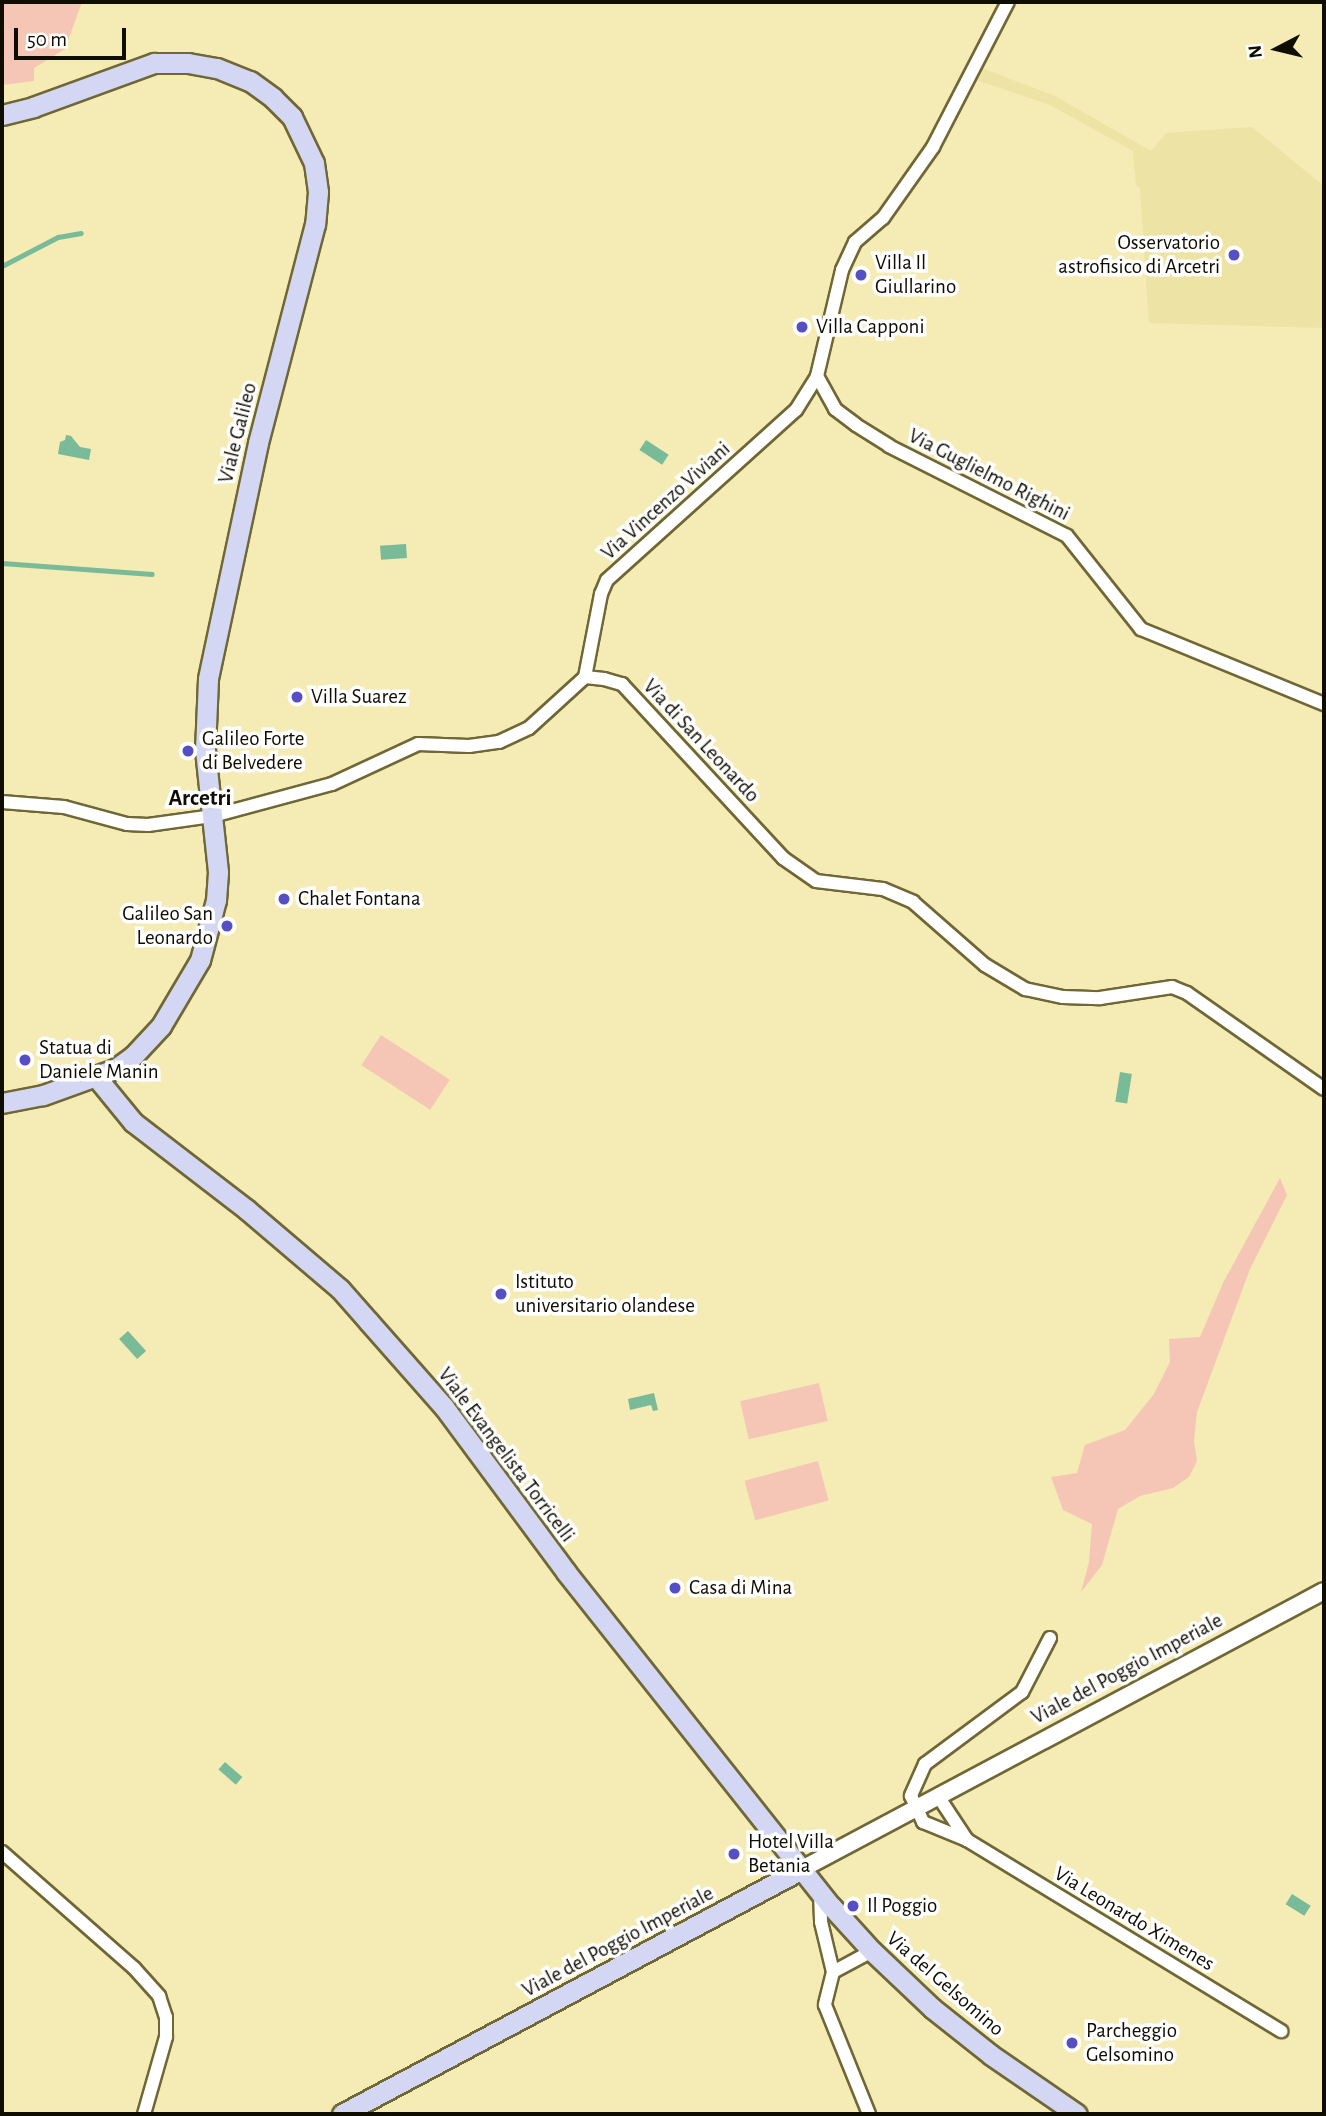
<!DOCTYPE html>
<html>
<head>
<meta charset="utf-8">
<style>
	body { margin:0 }
	#map { position:relative; width:1326px; height:2116px; overflow:hidden; background:#f4ebb5; font-family:"Alegreya Sans",sans-serif }
	div>[style] { position:absolute }
	.built>* { inset:0; background:#ede3a5 }
	.green>* { inset:0; background:#f5c6b5; transform-origin:0 0 }
	.water>* { inset:0; background:#79ba98; transform-origin:0 0 }
	.stream>* { height:4.5px; margin:-2.25px; padding:0 2.25px; transform-origin:2.25px; border-radius:2.25px; background:#79ba98 }
	.roads { filter:drop-shadow(2px 0 #6f6735) drop-shadow(-2px 0 #6f6735) drop-shadow(0 2px #6f6735) drop-shadow(0 -2px #6f6735) }
	.minor>* { height:12px; margin:-6px; padding:0 6px; transform-origin:6px; border-radius:6px; background:#fff }
	.tertiary>* { height:16px; margin:-8px; padding:0 8px; transform-origin:8px; border-radius:8px; background:#fff }
	.primary>* { height:19px; margin:-9.5px; padding:0 9.5px; transform-origin:9.5px; border-radius:9.5px; background:#d4d7f4 }
	.dots>* { width:19px; height:19px; translate:-50% -50%; box-sizing:border-box; border:4px solid #fff; border-radius:50% }
	span { translate:-50% -50%; white-space:nowrap; text-align:center; line-height:1.15; -webkit-text-stroke:7px #fff; paint-order:stroke }
	.poi-label { font-size:21px; color:#0f0c00 }
	.right { translate:-100% -50%; text-align:right }
	.left { translate:0 -50%; text-align:left }
	.street-label { font-size:21px; color:#0f0c00 }
	.neighbourhood-label { font-size:23px; color:#0f0c00; font-weight:700 }
	.frame { position:absolute; inset:0; border:4px solid #0f0c00; pointer-events:none }
	.north { position:absolute; left:1242px; top:14px; width:70px; height:70px; -webkit-text-stroke:5px #fff; paint-order:stroke; rotate:263deg; font-size:19px; font-weight:700; line-height:28px; text-align:center; color:#0f0c00 }
	.north::after { content:''; display:block; margin:auto; width:24px; height:32px; background:#0f0c00; clip-path:polygon(50% 0,100% 100%,50% 72%,0 100%) }
	.scale { position:absolute; left:14px; top:28px; width:112px; height:32px; box-sizing:border-box; border:4px solid #0f0c00; border-top:0; padding-left:9px; font-size:21px; line-height:24px; white-space:nowrap; color:#0f0c00; -webkit-text-stroke:5px #fff; paint-order:stroke }
</style>
</head>
<body>
<div id="map">
	<div class="built">
		<div style="clip-path:polygon(979px 67px,1055px 96px,1151px 151px,1166px 133px,1252px 127px,1324px 186px,1324px 328px,1149px 323px,1140px 188px,1136px 185px,1133px 151px,1050px 105px,973px 79px)"></div>
	</div>
	<div class="green">
		<div style="clip-path:polygon(2px 2px,82px 2px,65px 49px,34px 68px,34px 81px,2px 85px)"></div>
		<div style="left:381px;top:1035px;width:82px;height:36px;rotate:33deg"></div>
		<div style="clip-path:polygon(1280px 1178px,1287px 1195px,1250px 1269px,1197px 1412px,1194px 1441px,1197px 1461px,1189px 1477px,1173px 1488px,1140px 1496px,1118px 1509px,1102px 1565px,1081px 1592px,1089px 1562px,1092px 1524px,1063px 1510px,1051px 1477px,1077px 1473px,1085px 1445px,1125px 1430px,1154px 1394px,1170px 1362px,1169px 1339px,1200px 1337px,1223px 1283px)"></div>
		<div style="left:819px;top:1383px;width:39px;height:81px;rotate:77deg"></div>
		<div style="left:818px;top:1461px;width:41px;height:76px;rotate:75deg"></div>
	</div>
	<div class="water">
		<div style="clip-path:polygon(66px 435px,71px 436px,80px 447px,91px 449px,89px 460px,58px 454px,60px 442px,65px 440px)"></div>
		<div style="left:646px;top:440px;width:27px;height:12px;rotate:33deg"></div>
		<div style="left:406px;top:544px;width:14px;height:26px;rotate:86deg"></div>
		<div style="left:1120px;top:1072px;width:12px;height:30px;rotate:9deg"></div>
		<div style="left:128px;top:1331px;width:27px;height:12px;rotate:48deg"></div>
		<div style="clip-path:polygon(654px 1393px,658px 1410px,653px 1411px,651px 1405px,630px 1410px,628px 1399px)"></div>
		<div style="left:225px;top:1762px;width:23px;height:10px;rotate:41deg"></div>
		<div style="left:1292px;top:1894px;width:22px;height:12px;rotate:32deg"></div>
	</div>
	<div class="stream">
		<div style="left:2px;top:266px;width:63px;rotate:-27.4deg"></div>
		<div style="left:58px;top:237px;width:23px;rotate:-10deg"></div>
		<div style="left:2px;top:563px;width:150px;rotate:4.2deg"></div>
	</div>
	<div class="roads">
		<div class="minor">
			<div style="left:817px;top:376px;width:38px;rotate:61deg"></div>
			<div style="left:835px;top:409px;width:26px;rotate:37deg"></div>
			<div style="left:856px;top:425px;width:39px;rotate:32deg"></div>
			<div style="left:889px;top:446px;width:199px;rotate:26.8deg"></div>
			<div style="left:1067px;top:536px;width:119px;rotate:51.5deg"></div>
			<div style="left:1141px;top:629px;width:198px;rotate:22.3deg"></div>
			<div style="left:585px;top:677px;width:85px;rotate:-79.1deg"></div>
			<div style="left:601px;top:594px;width:15px;rotate:-67deg"></div>
			<div style="left:607px;top:580px;width:254px;rotate:-42deg"></div>
			<div style="left:796px;top:410px;width:40px;rotate:-58deg"></div>
			<div style="left:817px;top:376px;width:109px;rotate:-76.7deg"></div>
			<div style="left:842px;top:270px;width:31px;rotate:-65deg"></div>
			<div style="left:855px;top:242px;width:37px;rotate:-41deg"></div>
			<div style="left:883px;top:218px;width:87px;rotate:-54.8deg"></div>
			<div style="left:933px;top:147px;width:163px;rotate:-62.7deg"></div>
			<div style="left:2px;top:802px;width:62px;rotate:4.6deg"></div>
			<div style="left:64px;top:807px;width:65px;rotate:15.1deg"></div>
			<div style="left:127px;top:824px;width:21px;rotate:3deg"></div>
			<div style="left:148px;top:825px;width:66px;rotate:-7.9deg"></div>
			<div style="left:213px;top:816px;width:123px;rotate:-15.1deg"></div>
			<div style="left:332px;top:784px;width:95px;rotate:-24.9deg"></div>
			<div style="left:418px;top:744px;width:51px;rotate:2.2deg"></div>
			<div style="left:469px;top:746px;width:30px;rotate:-8deg"></div>
			<div style="left:499px;top:742px;width:33px;rotate:-25deg"></div>
			<div style="left:529px;top:728px;width:76px;rotate:-42.3deg"></div>
			<div style="left:585px;top:677px;width:19px;rotate:6deg"></div>
			<div style="left:604px;top:679px;width:19px;rotate:16deg"></div>
			<div style="left:622px;top:684px;width:237px;rotate:47.2deg"></div>
			<div style="left:783px;top:858px;width:40px;rotate:34.9deg"></div>
			<div style="left:816px;top:881px;width:67px;rotate:6.8deg"></div>
			<div style="left:883px;top:889px;width:33px;rotate:23deg"></div>
			<div style="left:913px;top:902px;width:96px;rotate:41.2deg"></div>
			<div style="left:985px;top:965px;width:47px;rotate:31deg"></div>
			<div style="left:1025px;top:989px;width:39px;rotate:12deg"></div>
			<div style="left:1063px;top:997px;width:37px;rotate:2deg"></div>
			<div style="left:1100px;top:998px;width:73px;rotate:-8.7deg"></div>
			<div style="left:1172px;top:987px;width:16px;rotate:22deg"></div>
			<div style="left:1187px;top:993px;width:167px;rotate:35deg"></div>
			<div style="left:1050px;top:1638px;width:61px;rotate:117.4deg"></div>
			<div style="left:1022px;top:1692px;width:121px;rotate:143.4deg"></div>
			<div style="left:925px;top:1764px;width:35px;rotate:114deg"></div>
			<div style="left:911px;top:1796px;width:29px;rotate:65deg"></div>
			<div style="left:923px;top:1822px;width:48px;rotate:22.2deg"></div>
			<div style="left:967px;top:1840px;width:368px;rotate:31.3deg"></div>
			<div style="left:938px;top:1796px;width:53px;rotate:56.6deg"></div>
			<div style="left:2px;top:1852px;width:176px;rotate:41.3deg"></div>
			<div style="left:134px;top:1968px;width:38px;rotate:48deg"></div>
			<div style="left:159px;top:1996px;width:22px;rotate:72deg"></div>
			<div style="left:166px;top:2017px;width:20px;rotate:90deg"></div>
			<div style="left:166px;top:2037px;width:80px;rotate:105.9deg"></div>
			<div style="left:820px;top:1892px;width:30px;rotate:88deg"></div>
			<div style="left:821px;top:1922px;width:51px;rotate:76.5deg"></div>
			<div style="left:833px;top:1972px;width:34px;rotate:104deg"></div>
			<div style="left:825px;top:2005px;width:118px;rotate:68deg"></div>
			<div style="left:833px;top:1972px;width:44px;rotate:-28.3deg"></div>
		</div>
		<div class="tertiary">
			<div style="left:802px;top:1869px;width:591px;rotate:-28.04deg"></div>
		</div>
		<div class="primary">
			<div style="left:2px;top:115px;width:32px;rotate:-14deg"></div>
			<div style="left:33px;top:107px;width:129px;rotate:-20deg"></div>
			<div style="left:154px;top:63px;width:34px"></div>
			<div style="left:188px;top:63px;width:29px;rotate:10deg"></div>
			<div style="left:217px;top:68px;width:35px;rotate:22deg"></div>
			<div style="left:250px;top:81px;width:29px;rotate:36deg"></div>
			<div style="left:273px;top:98px;width:27px;rotate:45deg"></div>
			<div style="left:292px;top:117px;width:51px;rotate:64.4deg"></div>
			<div style="left:314px;top:163px;width:29px;rotate:82deg"></div>
			<div style="left:318px;top:192px;width:32px;rotate:95deg"></div>
			<div style="left:315px;top:224px;width:226px;rotate:104.6deg"></div>
			<div style="left:258px;top:443px;width:241px;rotate:102deg"></div>
			<div style="left:208px;top:679px;width:71px;rotate:92.4deg"></div>
			<div style="left:205px;top:750px;width:123px;rotate:83.9deg"></div>
			<div style="left:218px;top:872px;width:28px;rotate:94deg"></div>
			<div style="left:216px;top:900px;width:62px;rotate:104.9deg"></div>
			<div style="left:200px;top:960px;width:77px;rotate:120.6deg"></div>
			<div style="left:161px;top:1026px;width:41px;rotate:133deg"></div>
			<div style="left:133px;top:1056px;width:22px;rotate:144deg"></div>
			<div style="left:115px;top:1069px;width:77px;rotate:160.1deg"></div>
			<div style="left:43px;top:1095px;width:42px;rotate:169deg"></div>
			<div style="left:97px;top:1078px;width:57px;rotate:50.7deg"></div>
			<div style="left:133px;top:1122px;width:143px;rotate:37.6deg"></div>
			<div style="left:246px;top:1209px;width:123px;rotate:40.4deg"></div>
			<div style="left:340px;top:1289px;width:44px;rotate:48.7deg"></div>
			<div style="left:369px;top:1322px;width:113px;rotate:48.6deg"></div>
			<div style="left:444px;top:1407px;width:205px;rotate:53.5deg"></div>
			<div style="left:566px;top:1572px;width:426px;rotate:51.6deg"></div>
			<div style="left:831px;top:1906px;width:61px;rotate:47.7deg"></div>
			<div style="left:872px;top:1951px;width:83px;rotate:43.5deg"></div>
			<div style="left:932px;top:2008px;width:75px;rotate:38.5deg"></div>
			<div style="left:991px;top:2055px;width:104px;rotate:34.5deg"></div>
			<div style="left:342px;top:2114px;width:521px;rotate:-28.04deg"></div>
		</div>
	</div>
	<div class="dots">
		<div style="left:1234px;top:255px;background:#554ec5"></div>
		<div style="left:861px;top:275px;background:#554ec5"></div>
		<div style="left:802px;top:327px;background:#554ec5"></div>
		<div style="left:297px;top:697px;background:#554ec5"></div>
		<div style="left:188px;top:751px;background:#554ec5"></div>
		<div style="left:284px;top:899px;background:#554ec5"></div>
		<div style="left:227px;top:926px;background:#554ec5"></div>
		<div style="left:25px;top:1060px;background:#554ec5"></div>
		<div style="left:501px;top:1294px;background:#554ec5"></div>
		<div style="left:675px;top:1588px;background:#554ec5"></div>
		<div style="left:734px;top:1854px;background:#554ec5"></div>
		<div style="left:853px;top:1906px;background:#554ec5"></div>
		<div style="left:1072px;top:2043px;background:#554ec5"></div>
	</div>
	<div class="poi-label">
		<span class="right" style="left:1220px;top:255px">Osservatorio<br>astrofisico di Arcetri</span>
		<span class="left" style="left:875px;top:275px">Villa Il<br>Giullarino</span>
		<span class="left" style="left:816px;top:327px">Villa Capponi</span>
		<span class="left" style="left:311px;top:697px">Villa Suarez</span>
		<span class="left" style="left:202px;top:751px">Galileo Forte<br>di Belvedere</span>
		<span class="left" style="left:298px;top:899px">Chalet Fontana</span>
		<span class="right" style="left:213px;top:926px">Galileo San<br>Leonardo</span>
		<span class="left" style="left:39px;top:1060px">Statua di<br>Daniele Manin</span>
		<span class="left" style="left:515px;top:1294px">Istituto<br>universitario olandese</span>
		<span class="left" style="left:689px;top:1588px">Casa di Mina</span>
		<span class="left" style="left:748px;top:1854px">Hotel Villa<br>Betania</span>
		<span class="left" style="left:867px;top:1906px">Il Poggio</span>
		<span class="left" style="left:1086px;top:2043px">Parcheggio<br>Gelsomino</span>
	</div>
	<div class="street-label">
		<span style="left:238px;top:433px;rotate:-76deg">Viale Galileo</span>
		<span style="left:989px;top:475px;rotate:27deg">Via Guglielmo Righini</span>
		<span style="left:666px;top:501px;rotate:-42deg">Via Vincenzo Viviani</span>
		<span style="left:701px;top:741px;rotate:47deg">Via di San Leonardo</span>
		<span style="left:506px;top:1455px;rotate:53deg">Viale Evangelista Torricelli</span>
		<span style="left:1127px;top:1669px;rotate:-28deg">Viale del Poggio Imperiale</span>
		<span style="left:1134px;top:1919px;rotate:31deg">Via Leonardo Ximenes</span>
		<span style="left:618px;top:1942px;rotate:-28deg">Viale del Poggio Imperiale</span>
		<span style="left:945px;top:1984px;rotate:41deg">Via del Gelsomino</span>
	</div>
	<div class="neighbourhood-label">
		<span style="left:200px;top:799px">Arcetri</span>
	</div>
	<div class="frame"></div>
	<div class="north">N</div>
	<div class="scale">50 m</div>
</div>
</body>
</html>
